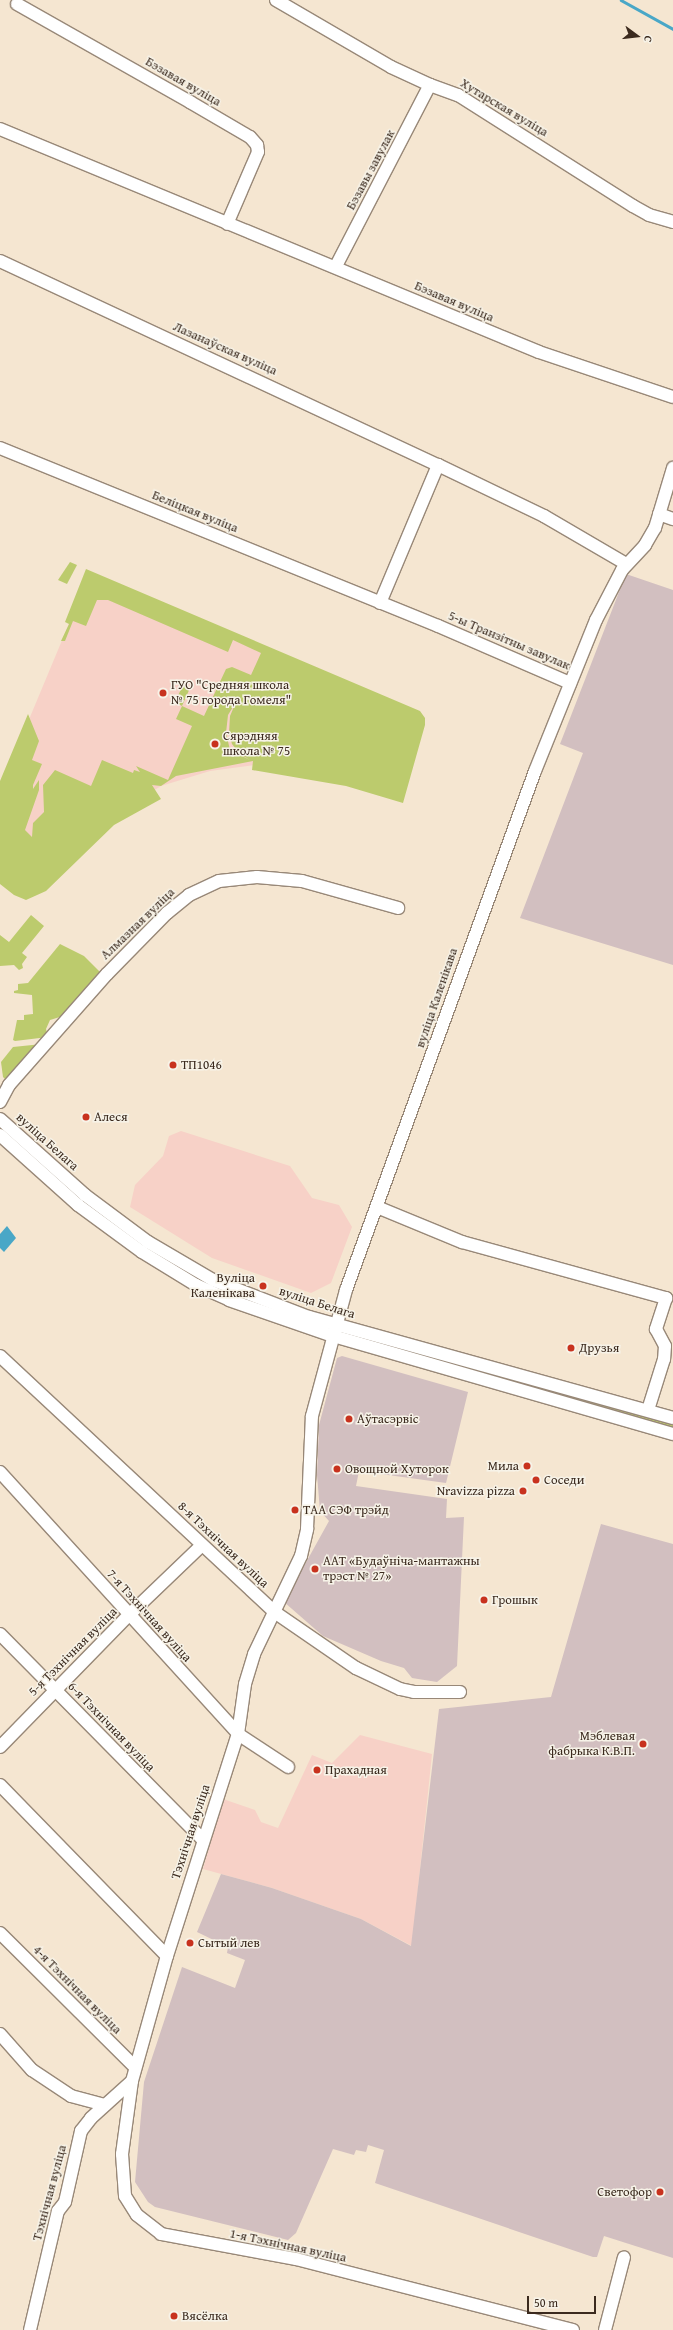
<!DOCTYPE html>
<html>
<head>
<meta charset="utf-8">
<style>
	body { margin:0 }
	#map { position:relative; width:673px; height:2330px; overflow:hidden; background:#f5e6d1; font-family:"Gentium Book Plus",serif }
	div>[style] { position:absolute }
	.built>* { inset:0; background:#f7d1c7 }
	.industrial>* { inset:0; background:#d2bfc0 }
	.green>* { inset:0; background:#bccb6d }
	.water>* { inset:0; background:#49a7c7 }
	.stream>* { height:2.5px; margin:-1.25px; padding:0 1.25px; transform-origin:1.25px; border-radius:1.25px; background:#49a7c7 }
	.roads { filter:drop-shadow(1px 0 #988878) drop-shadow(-1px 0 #988878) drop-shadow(0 1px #988878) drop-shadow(0 -1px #988878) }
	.minor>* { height:12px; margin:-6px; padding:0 6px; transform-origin:6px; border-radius:6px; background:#fff }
	.dots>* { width:11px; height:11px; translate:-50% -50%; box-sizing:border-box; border:2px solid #f7f3e8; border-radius:50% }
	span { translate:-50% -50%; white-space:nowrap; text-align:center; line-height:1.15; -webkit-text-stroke:3px #f7f3e8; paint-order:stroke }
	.street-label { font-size:13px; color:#3b2a1e }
	.poi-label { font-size:13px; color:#3b2a1e }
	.left { translate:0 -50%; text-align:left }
	.right { translate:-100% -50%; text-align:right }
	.north { position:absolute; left:617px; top:16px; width:40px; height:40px; -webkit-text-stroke:3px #f7f3e8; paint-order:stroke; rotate:105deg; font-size:11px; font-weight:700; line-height:16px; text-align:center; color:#3b2a1e }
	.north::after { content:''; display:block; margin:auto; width:14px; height:18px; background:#3b2a1e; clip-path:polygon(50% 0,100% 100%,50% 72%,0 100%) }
	.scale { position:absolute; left:527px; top:2296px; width:69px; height:18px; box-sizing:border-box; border:2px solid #3b2a1e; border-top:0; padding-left:5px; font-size:12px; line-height:14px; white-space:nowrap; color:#3b2a1e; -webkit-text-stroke:3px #f7f3e8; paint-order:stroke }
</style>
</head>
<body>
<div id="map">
	<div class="built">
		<div style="clip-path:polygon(88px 578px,418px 717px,255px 765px,210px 771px,161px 786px,110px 818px,42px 885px,0 789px)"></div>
		<div style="clip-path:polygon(181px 1131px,290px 1166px,312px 1198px,339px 1205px,352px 1227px,331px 1283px,311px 1293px,212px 1258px,130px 1207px,135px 1185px,163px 1156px,169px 1136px)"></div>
		<div style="clip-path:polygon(360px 1735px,432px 1754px,412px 1946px,361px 1919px,272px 1888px,203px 1869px,223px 1799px,255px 1810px,261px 1822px,278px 1828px,312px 1755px,332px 1763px)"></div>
	</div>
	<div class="industrial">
		<div style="clip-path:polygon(626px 574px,673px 590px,673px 965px,520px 918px,583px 753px,560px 744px)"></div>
		<div style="clip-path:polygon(342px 1356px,468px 1392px,446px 1483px,359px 1471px,356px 1486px,447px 1499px,446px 1518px,464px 1517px,457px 1666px,437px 1682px,412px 1678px,404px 1668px,381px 1661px,323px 1636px,284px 1602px,329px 1521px,320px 1511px,317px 1475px,319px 1425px,337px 1358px)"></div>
		<div style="clip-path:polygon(601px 1524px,673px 1544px,673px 2258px,604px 2236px,597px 2257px,593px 2257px,375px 2183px,384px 2150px,368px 2145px,366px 2152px,356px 2150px,354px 2155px,333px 2149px,296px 2233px,288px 2240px,155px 2207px,148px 2202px,135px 2182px,144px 2082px,182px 1967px,235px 1988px,245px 1960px,227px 1953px,228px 1947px,197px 1932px,221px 1874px,272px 1888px,361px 1919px,411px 1946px,439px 1709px,551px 1697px)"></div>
	</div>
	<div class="green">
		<div style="clip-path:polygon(70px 562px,77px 565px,67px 584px,58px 580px)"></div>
		<div style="clip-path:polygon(evenodd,86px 569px,420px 711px,425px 718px,425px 725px,403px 803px,346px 786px,252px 770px,253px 761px,176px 776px,161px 786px,152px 785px,161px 799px,114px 825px,46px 891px,26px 900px,14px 895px,0 884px,0 781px,28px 714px,39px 741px,32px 760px,42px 764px,33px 785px,33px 789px,39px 780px,39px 790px,25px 830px,32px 837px,33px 823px,44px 812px,43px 785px,55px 770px,91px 786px,102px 760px,133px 773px,134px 770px,140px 772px,136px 766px,168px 780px,192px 726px,176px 719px,182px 706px,175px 702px,183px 685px,190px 688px,182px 706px,204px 716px,226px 669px,232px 667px,251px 675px,261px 653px,233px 640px,228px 652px,108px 600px,97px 600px,86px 626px,73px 621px,65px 641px,61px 641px,69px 624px,65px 622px,86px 569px,236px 702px,230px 716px,229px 733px,232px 744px,240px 754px,250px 760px,230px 750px,226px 733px,228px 715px,236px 702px)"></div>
		<div style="clip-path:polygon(31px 915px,44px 926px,22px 953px,27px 957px,22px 964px,23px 968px,19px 970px,14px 965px,0 966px,0 935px,9px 942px)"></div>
		<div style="clip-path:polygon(60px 944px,84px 956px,102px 974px,63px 1016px,50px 1020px,46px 1029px,48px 1037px,15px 1041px,13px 1040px,17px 1020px,24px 1020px,24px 1015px,33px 1014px,32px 995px,14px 993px,14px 991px,18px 990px,18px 984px,28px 983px)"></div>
		<div style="clip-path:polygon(42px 1044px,8px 1082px,3px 1077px,1px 1062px,13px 1047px)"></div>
		<div style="clip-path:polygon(414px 1353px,673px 1424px,673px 1431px)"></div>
	</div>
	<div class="water">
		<div style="clip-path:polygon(7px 1226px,16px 1238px,4px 1252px,0 1248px,0 1234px)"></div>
	</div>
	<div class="stream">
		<div style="left:621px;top:0;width:60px;rotate:29.1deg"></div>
	</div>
	<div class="roads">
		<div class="minor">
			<div style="left:276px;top:0;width:133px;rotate:30.2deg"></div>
			<div style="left:391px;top:67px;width:43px;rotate:24.8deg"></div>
			<div style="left:430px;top:85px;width:30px;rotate:20deg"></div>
			<div style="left:458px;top:95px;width:207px;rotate:32.4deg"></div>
			<div style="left:633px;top:206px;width:18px;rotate:29deg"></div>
			<div style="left:649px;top:215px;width:25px;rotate:16deg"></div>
			<div style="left:17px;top:4px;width:199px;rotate:29.5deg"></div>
			<div style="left:190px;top:102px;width:69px;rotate:30.3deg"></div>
			<div style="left:250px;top:137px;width:11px;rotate:49deg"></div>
			<div style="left:257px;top:145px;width:7px;rotate:82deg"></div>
			<div style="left:258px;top:152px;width:78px;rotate:113.3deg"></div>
			<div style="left:0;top:129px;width:583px;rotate:22.48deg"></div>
			<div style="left:539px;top:352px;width:141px;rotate:18.6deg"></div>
			<div style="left:0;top:261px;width:483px;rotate:25deg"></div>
			<div style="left:438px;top:465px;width:118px;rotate:25.7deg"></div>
			<div style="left:544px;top:516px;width:95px;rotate:30.3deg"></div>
			<div style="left:336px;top:266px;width:204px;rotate:-62.6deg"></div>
			<div style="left:0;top:448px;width:473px;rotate:22.1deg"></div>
			<div style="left:438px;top:626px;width:144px;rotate:23.4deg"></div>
			<div style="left:659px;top:514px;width:15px;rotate:20deg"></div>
			<div style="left:380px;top:603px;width:150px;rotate:-67.2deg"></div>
			<div style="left:0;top:1102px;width:19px;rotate:-62deg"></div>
			<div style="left:9px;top:1085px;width:148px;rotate:-48.6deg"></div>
			<div style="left:107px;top:974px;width:86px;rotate:-45.5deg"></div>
			<div style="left:167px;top:913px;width:28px;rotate:-39deg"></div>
			<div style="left:189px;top:895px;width:33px;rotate:-25deg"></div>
			<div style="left:219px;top:881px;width:38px;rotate:-6deg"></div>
			<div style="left:257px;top:877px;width:45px;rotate:5.1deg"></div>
			<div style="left:302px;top:881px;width:100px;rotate:15.7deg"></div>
			<div style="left:0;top:1119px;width:114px;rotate:41.8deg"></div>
			<div style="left:85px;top:1195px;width:79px;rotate:36.7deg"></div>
			<div style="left:148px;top:1242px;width:75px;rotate:30.3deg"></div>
			<div style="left:213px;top:1280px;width:103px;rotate:21.1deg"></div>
			<div style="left:309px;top:1317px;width:378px;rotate:15.5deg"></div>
			<div style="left:0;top:1135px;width:105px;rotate:41.9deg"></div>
			<div style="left:78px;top:1205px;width:79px;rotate:36.3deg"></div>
			<div style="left:142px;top:1252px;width:63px;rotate:31.4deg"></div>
			<div style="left:196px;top:1285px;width:36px;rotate:24deg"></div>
			<div style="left:229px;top:1300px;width:110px;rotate:19.1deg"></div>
			<div style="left:333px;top:1336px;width:354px;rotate:16.1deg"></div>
			<div style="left:377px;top:1207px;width:92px;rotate:22.4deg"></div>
			<div style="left:462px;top:1242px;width:212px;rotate:15.4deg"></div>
			<div style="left:666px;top:1298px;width:33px;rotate:108deg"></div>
			<div style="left:656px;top:1329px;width:19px;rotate:62deg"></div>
			<div style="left:665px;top:1346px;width:13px;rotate:94deg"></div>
			<div style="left:664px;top:1359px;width:53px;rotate:107.4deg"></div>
			<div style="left:0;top:1356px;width:374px;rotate:43deg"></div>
			<div style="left:273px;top:1611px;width:101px;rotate:34.5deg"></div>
			<div style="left:356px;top:1668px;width:49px;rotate:25.5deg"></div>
			<div style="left:400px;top:1689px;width:14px;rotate:12deg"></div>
			<div style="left:414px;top:1692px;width:46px"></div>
			<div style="left:0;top:1472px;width:354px;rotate:47.7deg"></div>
			<div style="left:238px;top:1734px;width:60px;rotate:33.4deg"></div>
			<div style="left:0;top:1634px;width:288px;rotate:45.4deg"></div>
			<div style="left:0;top:1747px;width:185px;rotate:-45.7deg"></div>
			<div style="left:129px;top:1615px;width:101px;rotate:-43.8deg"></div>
			<div style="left:0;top:1785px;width:239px;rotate:45.7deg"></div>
			<div style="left:0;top:1933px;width:190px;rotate:44.8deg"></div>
			<div style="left:0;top:2034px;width:48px;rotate:48.4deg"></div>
			<div style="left:32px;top:2070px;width:47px;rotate:33.7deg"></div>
			<div style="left:71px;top:2096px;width:35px;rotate:15deg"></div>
			<div style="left:132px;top:2081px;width:74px;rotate:97.8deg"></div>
			<div style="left:122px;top:2154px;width:42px;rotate:85.9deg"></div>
			<div style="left:125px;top:2196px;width:22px;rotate:58deg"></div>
			<div style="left:137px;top:2215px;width:31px;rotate:38deg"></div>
			<div style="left:161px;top:2234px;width:137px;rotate:10.5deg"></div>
			<div style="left:296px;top:2259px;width:286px;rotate:14.4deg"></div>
			<div style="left:30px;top:2330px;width:122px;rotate:-76.8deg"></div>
			<div style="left:58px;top:2211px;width:11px;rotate:-52deg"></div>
			<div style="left:65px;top:2202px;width:73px;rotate:-77.3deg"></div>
			<div style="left:81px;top:2131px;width:16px;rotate:-52deg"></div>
			<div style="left:91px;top:2118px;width:55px;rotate:-42.1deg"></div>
			<div style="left:132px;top:2081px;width:130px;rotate:-74.4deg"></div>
			<div style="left:167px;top:1956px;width:233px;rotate:-72.3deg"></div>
			<div style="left:238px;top:1734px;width:50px;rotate:-82deg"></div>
			<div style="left:245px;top:1684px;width:31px;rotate:-73deg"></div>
			<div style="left:254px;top:1654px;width:109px;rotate:-64.4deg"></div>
			<div style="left:301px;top:1556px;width:28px;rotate:-77deg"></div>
			<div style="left:307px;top:1529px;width:113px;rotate:-87.5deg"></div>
			<div style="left:312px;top:1416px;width:131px;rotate:-74.9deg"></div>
			<div style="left:346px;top:1290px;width:552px;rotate:-69.99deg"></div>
			<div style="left:535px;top:771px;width:163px;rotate:-68deg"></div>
			<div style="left:596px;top:620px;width:56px;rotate:-62.5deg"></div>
			<div style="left:622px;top:570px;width:34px;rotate:-47deg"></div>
			<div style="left:645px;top:545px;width:20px;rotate:-60deg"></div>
			<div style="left:655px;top:528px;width:63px;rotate:-73.3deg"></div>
			<div style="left:605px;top:2330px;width:75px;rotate:-75.4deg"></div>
		</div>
	</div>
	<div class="dots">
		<div style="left:163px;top:693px;background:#c8321e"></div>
		<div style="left:215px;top:744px;background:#c8321e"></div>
		<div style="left:173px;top:1065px;background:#c8321e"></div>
		<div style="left:86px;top:1117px;background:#c8321e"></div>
		<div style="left:263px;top:1286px;background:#c8321e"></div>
		<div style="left:571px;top:1348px;background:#c8321e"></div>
		<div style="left:349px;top:1419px;background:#c8321e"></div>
		<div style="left:527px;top:1466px;background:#c8321e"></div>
		<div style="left:337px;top:1469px;background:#c8321e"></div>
		<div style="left:536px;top:1480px;background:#c8321e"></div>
		<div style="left:523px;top:1491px;background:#c8321e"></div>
		<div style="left:295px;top:1510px;background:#c8321e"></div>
		<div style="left:315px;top:1569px;background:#c8321e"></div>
		<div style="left:484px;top:1600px;background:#c8321e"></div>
		<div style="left:643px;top:1744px;background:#c8321e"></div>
		<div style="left:317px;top:1770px;background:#c8321e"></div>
		<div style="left:190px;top:1943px;background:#c8321e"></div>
		<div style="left:660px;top:2192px;background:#c8321e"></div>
		<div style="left:174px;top:2316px;background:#c8321e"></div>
	</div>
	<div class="street-label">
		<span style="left:183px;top:82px;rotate:30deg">Бэзавая вуліца</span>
		<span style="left:504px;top:108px;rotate:31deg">Хутарская вуліца</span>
		<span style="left:371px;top:170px;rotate:-62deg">Бэзавы завулак</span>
		<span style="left:454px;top:302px;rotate:23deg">Бэзавая вуліца</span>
		<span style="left:225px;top:349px;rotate:24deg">Лазанаўская вуліца</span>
		<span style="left:195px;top:512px;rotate:22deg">Беліцкая вуліца</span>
		<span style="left:509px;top:641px;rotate:23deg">5-ы Транзітны завулак</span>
		<span style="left:138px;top:924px;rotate:-44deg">Алмазная вуліца</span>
		<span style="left:437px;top:998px;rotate:-71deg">вуліца Каленікава</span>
		<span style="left:47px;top:1142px;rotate:42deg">вуліца Белага</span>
		<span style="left:317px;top:1303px;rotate:18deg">вуліца Белага</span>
		<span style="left:223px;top:1545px;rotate:43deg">8-я Тэхнічная вуліца</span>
		<span style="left:149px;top:1616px;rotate:48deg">7-я Тэхнічная вуліца</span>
		<span style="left:73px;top:1652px;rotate:-45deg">5-я Тэхнічная вуліца</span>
		<span style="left:111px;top:1727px;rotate:46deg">6-я Тэхнічная вуліца</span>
		<span style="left:191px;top:1832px;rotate:-72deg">Тэхнічная вуліца</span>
		<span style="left:77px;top:1990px;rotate:45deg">4-я Тэхнічная вуліца</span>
		<span style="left:50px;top:2193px;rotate:-75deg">Тэхнічная вуліца</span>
		<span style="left:288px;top:2246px;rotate:12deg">1-я Тэхнічная вуліца</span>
	</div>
	<div class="poi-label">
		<span class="left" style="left:171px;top:693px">ГУО "Средняя школа<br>№ 75 города Гомеля"</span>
		<span class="left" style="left:223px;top:744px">Сярэдняя<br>школа № 75</span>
		<span class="left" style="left:181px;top:1065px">ТП1046</span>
		<span class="left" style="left:94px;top:1117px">Алеся</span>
		<span class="right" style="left:255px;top:1286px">Вуліца<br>Каленікава</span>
		<span class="left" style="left:579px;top:1348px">Друзья</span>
		<span class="left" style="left:357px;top:1419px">Аўтасэрвіс</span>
		<span class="right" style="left:519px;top:1466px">Мила</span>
		<span class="left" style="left:345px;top:1469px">Овощной Хуторок</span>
		<span class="left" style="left:544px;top:1480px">Соседи</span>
		<span class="right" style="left:515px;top:1491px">Nravizza pizza</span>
		<span class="left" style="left:303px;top:1510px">ТАА СЭФ трэйд</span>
		<span class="left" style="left:323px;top:1569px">ААТ «Будаўніча-мантажны<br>трэст № 27»</span>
		<span class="left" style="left:492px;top:1600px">Грошык</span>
		<span class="right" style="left:635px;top:1744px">Мэблевая<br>фабрыка К.В.П.</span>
		<span class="left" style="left:325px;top:1770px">Прахадная</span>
		<span class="left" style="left:198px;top:1943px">Сытый лев</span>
		<span class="right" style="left:652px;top:2192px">Светофор</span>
		<span class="left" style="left:182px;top:2316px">Вясёлка</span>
	</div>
	<div class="north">С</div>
	<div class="scale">50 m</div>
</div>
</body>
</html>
